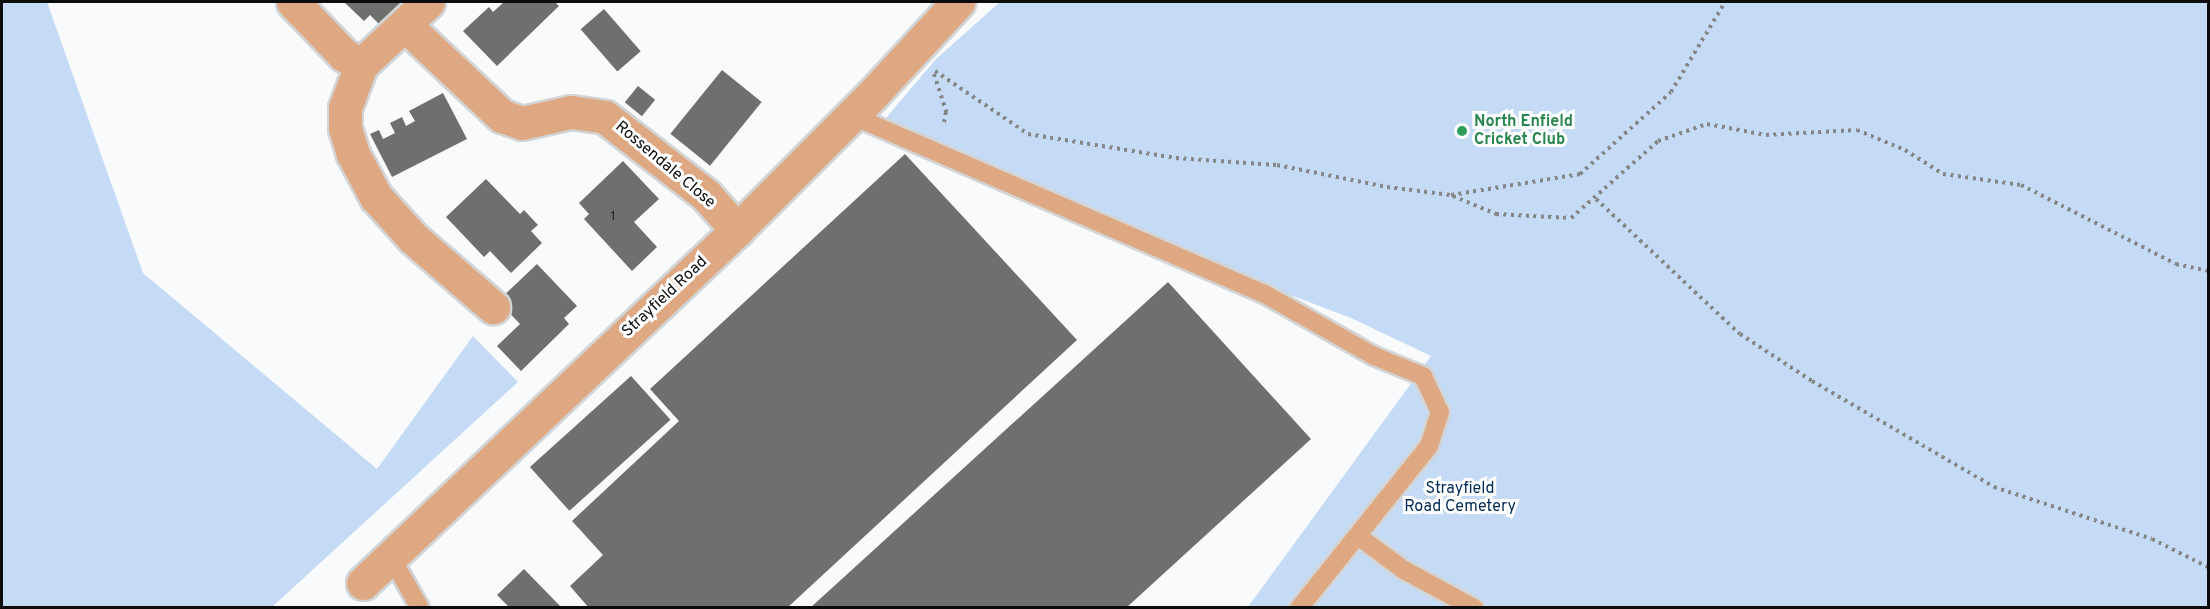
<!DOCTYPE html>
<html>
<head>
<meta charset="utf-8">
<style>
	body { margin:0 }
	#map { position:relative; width:2210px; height:609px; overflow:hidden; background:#f9fafb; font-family:Overpass,sans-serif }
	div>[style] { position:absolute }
	.green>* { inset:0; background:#c5dbf5 }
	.building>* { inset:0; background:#6f6f6e; transform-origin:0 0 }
	.path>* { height:4px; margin-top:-2px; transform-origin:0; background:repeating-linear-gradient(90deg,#858686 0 3px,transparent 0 7.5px) }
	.roads { filter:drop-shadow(2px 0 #d3d4d5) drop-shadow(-2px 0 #d3d4d5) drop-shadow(0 2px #d3d4d5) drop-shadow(0 -2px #d3d4d5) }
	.service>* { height:18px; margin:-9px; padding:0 9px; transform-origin:9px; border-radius:9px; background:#dea982 }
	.minor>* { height:33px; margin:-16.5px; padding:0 16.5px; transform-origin:16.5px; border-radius:16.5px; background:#dea982 }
	.dots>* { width:16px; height:16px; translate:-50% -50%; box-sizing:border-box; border:3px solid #fff; border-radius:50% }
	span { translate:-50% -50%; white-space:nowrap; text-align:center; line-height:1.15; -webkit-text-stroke:6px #fff; paint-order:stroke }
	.number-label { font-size:14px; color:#242524 }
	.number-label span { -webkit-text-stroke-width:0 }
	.leisure-label { font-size:16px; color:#27864d; font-weight:700 }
	.left { translate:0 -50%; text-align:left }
	.street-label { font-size:16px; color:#0b0c0c }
	.park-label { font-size:16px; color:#002954 }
	.frame { position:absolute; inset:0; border:3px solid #0b0c0c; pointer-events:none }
</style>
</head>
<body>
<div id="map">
	<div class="green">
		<div style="clip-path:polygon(2px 2px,47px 2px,143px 273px,377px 469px,473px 336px,518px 382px,272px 607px,2px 607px)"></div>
		<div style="clip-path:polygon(1000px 2px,2208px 2px,2208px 607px,1248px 607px,1431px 356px,1351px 318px,1069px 211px,886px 118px,936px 59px)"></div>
	</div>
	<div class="building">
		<div style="clip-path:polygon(344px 2px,402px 2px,379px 24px,370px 15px,364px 21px)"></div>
		<div style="clip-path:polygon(504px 2px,555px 2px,559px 6px,497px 66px,463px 31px,489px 7px,493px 12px)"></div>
		<div style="left:604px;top:9px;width:56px;height:31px;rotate:49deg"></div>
		<div style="left:722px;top:70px;width:51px;height:82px;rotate:39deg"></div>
		<div style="left:638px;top:86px;width:22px;height:21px;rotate:39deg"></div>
		<div style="clip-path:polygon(443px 93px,467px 139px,392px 177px,370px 134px,379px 130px,383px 139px,395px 133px,390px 123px,402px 117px,406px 126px,415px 121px,409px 111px)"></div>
		<div style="clip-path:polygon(905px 154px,1077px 340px,787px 608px,589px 608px,570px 586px,603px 555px,572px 521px,679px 421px,650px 389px)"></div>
		<div style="clip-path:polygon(623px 161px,659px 199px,634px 222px,657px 247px,632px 271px,584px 219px,589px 214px,579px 203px)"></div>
		<div style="clip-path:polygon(486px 179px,520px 214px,524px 210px,538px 225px,531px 231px,542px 243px,511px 273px,490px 251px,484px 257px,446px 217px)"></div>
		<div style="clip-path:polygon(537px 264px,577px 306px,564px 318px,569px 324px,521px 371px,497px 346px,520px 324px,498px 301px)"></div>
		<div style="clip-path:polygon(1168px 282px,1311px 439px,1126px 608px,810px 608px)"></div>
		<div style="left:631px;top:376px;width:59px;height:136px;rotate:48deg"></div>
		<div style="clip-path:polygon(524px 569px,562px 608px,510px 608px,497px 595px)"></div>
	</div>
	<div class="path">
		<div style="left:935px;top:71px;width:112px;rotate:34.1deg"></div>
		<div style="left:1028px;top:134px;width:150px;rotate:9.2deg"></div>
		<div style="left:1176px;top:158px;width:101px;rotate:4deg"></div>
		<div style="left:1277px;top:165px;width:112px;rotate:11.3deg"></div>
		<div style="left:1387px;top:187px;width:64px;rotate:7.1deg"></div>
		<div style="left:1451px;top:195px;width:131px;rotate:-9.2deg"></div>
		<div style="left:1580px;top:174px;width:122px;rotate:-42deg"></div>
		<div style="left:1671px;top:92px;width:105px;rotate:-59deg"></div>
		<div style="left:934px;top:74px;width:40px;rotate:72deg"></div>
		<div style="left:946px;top:112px;width:15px;rotate:101deg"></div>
		<div style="left:1453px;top:196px;width:47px;rotate:22.7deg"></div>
		<div style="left:1496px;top:214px;width:75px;rotate:3.1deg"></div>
		<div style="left:1571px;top:218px;width:116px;rotate:-41.5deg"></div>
		<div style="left:1658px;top:141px;width:52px;rotate:-19.1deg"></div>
		<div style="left:1707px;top:124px;width:60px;rotate:10.6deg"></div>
		<div style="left:1766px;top:135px;width:91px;rotate:-3.1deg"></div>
		<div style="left:1857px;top:130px;width:52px;rotate:22.6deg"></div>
		<div style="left:1905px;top:150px;width:45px;rotate:32.3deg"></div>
		<div style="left:1943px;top:174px;width:79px;rotate:8deg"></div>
		<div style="left:2021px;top:185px;width:174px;rotate:27deg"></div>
		<div style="left:2176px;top:264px;width:33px;rotate:12deg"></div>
		<div style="left:1596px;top:199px;width:197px;rotate:43.2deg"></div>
		<div style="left:1740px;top:334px;width:86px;rotate:33.1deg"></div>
		<div style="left:1812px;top:381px;width:211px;rotate:30.2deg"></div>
		<div style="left:1994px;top:487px;width:166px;rotate:18.2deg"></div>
		<div style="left:2152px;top:539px;width:63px;rotate:26.6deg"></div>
	</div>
	<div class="roads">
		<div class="service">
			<div style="left:851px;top:115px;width:449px;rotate:23.4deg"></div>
			<div style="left:1263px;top:293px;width:128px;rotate:29.6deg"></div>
			<div style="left:1374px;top:356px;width:53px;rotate:22.2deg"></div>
			<div style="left:1423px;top:376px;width:40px;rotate:65deg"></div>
			<div style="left:1440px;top:412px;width:36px;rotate:108deg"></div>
			<div style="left:1429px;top:446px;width:208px;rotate:128.7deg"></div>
			<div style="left:1358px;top:536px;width:57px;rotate:36.5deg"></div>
			<div style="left:1404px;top:570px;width:80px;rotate:28.5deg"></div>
			<div style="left:391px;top:557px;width:59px;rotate:60.4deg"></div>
		</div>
		<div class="minor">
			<div style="left:293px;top:2px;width:74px;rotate:46.1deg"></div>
			<div style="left:344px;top:55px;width:20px;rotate:30deg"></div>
			<div style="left:361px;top:65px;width:92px;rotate:-43.2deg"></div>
			<div style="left:406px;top:26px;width:132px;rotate:43.2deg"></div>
			<div style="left:502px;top:116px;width:21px;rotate:19deg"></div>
			<div style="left:522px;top:123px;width:50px;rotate:-12.7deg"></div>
			<div style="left:571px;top:112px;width:34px;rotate:8deg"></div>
			<div style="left:605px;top:117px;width:128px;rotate:37.7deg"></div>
			<div style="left:706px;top:195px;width:47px;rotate:48.5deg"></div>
			<div style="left:361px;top:65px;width:46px;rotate:110.4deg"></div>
			<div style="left:345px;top:108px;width:20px;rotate:90deg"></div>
			<div style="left:345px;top:128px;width:27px;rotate:73deg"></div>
			<div style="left:353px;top:154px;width:49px;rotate:61.9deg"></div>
			<div style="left:376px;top:197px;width:55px;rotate:47.9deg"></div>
			<div style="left:413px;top:238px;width:106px;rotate:40.8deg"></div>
			<div style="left:363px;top:583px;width:514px;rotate:-43.35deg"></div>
			<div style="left:737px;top:230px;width:191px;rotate:-45deg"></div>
			<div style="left:872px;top:95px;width:127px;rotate:-47.2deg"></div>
		</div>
	</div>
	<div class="dots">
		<div style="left:1462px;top:131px;background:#2e9e5b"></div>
	</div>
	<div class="number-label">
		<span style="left:613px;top:217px">1</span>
	</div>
	<div class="leisure-label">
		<span class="left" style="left:1474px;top:131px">North Enfield<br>Cricket Club</span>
	</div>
	<div class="street-label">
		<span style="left:665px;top:165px;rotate:40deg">Rossendale Close</span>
		<span style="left:665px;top:297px;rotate:-43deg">Strayfield Road</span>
	</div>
	<div class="park-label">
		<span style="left:1460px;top:498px">Strayfield<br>Road Cemetery</span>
	</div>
	<div class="frame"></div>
</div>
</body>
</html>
